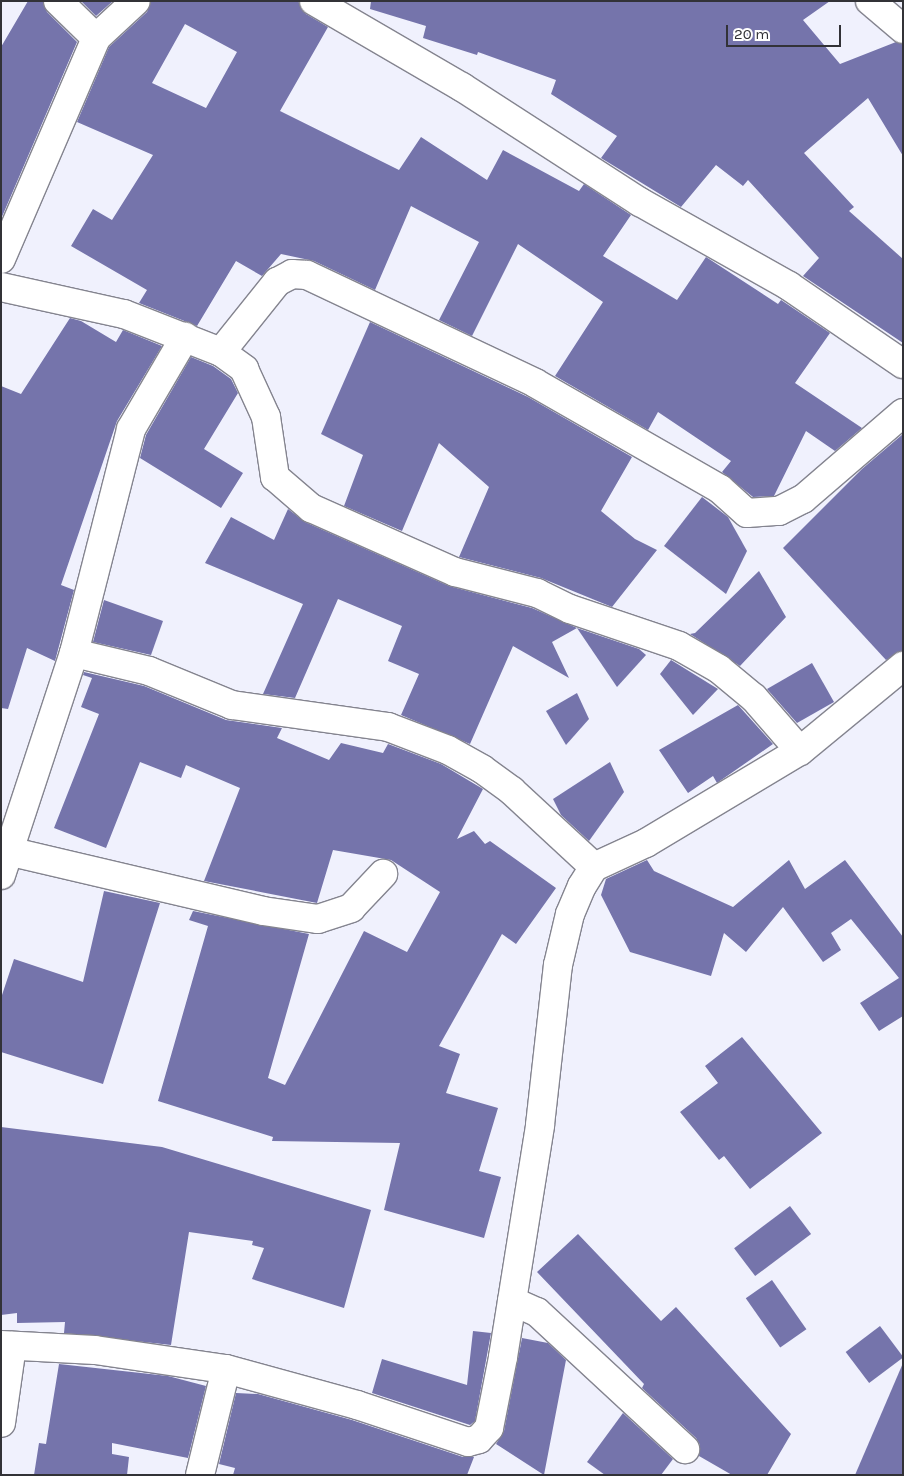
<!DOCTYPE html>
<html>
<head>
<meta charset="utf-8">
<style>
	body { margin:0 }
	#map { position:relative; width:904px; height:1476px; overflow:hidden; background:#f0f1fd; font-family:Karla,sans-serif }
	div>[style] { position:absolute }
	.building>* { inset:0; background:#7574ab; transform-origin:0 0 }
	.roads { filter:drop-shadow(1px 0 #84848f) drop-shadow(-1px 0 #84848f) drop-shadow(0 1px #84848f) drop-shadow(0 -1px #84848f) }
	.street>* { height:28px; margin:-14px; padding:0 14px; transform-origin:14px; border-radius:14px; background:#fff }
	span { translate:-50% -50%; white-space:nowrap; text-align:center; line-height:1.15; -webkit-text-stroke:5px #fff; paint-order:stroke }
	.frame { position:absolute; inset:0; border:2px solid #323237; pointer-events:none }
	.scale { position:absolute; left:726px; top:25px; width:115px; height:22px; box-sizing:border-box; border:2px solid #323237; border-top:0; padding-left:6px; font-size:15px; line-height:18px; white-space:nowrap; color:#323237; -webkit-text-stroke:4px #fff; paint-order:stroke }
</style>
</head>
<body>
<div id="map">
	<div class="building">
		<div style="clip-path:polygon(28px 1px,43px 1px,47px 12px,77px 42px,1px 219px,1px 47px)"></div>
		<div style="clip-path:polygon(81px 1px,113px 1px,96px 16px)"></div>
		<div style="clip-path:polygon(evenodd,151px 1px,298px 1px,306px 14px,328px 27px,280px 111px,399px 170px,421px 137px,487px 180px,503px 150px,579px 191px,584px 184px,631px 215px,603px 256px,677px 300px,706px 257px,778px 304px,781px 300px,830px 333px,795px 383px,862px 428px,835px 451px,806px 431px,774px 496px,753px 497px,722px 472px,731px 461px,658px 412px,648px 430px,555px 376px,603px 302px,518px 244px,472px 336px,439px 320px,479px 242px,411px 206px,375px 290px,314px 261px,281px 254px,262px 276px,236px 261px,197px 326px,139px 303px,147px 290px,71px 246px,93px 209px,112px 220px,153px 155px,77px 122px,109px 47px,147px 12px,151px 1px,185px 24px,237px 52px,206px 108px,152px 83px,185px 24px)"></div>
		<div style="clip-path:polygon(371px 1px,830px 1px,803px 20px,840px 64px,896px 42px,903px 44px,903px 156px,868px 98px,804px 153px,854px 207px,849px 211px,903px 259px,903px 343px,803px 276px,819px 258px,748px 180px,743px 186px,716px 165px,681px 207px,601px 158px,617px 136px,551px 94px,556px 80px,478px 52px,477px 55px,423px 38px,426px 26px,370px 9px)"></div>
		<div style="clip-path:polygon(70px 318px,81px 321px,116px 342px,123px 330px,162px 346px,117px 421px,61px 585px,74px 590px,55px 661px,27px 648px,8px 709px,1px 708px,1px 386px,21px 394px)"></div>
		<div style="clip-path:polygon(370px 322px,528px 397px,632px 457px,601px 511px,635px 539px,657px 550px,612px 607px,541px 578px,459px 557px,489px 487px,439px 443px,402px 531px,344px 506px,363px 455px,321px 434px)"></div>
		<div style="clip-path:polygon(191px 357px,213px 366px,231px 379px,238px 393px,204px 449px,243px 473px,221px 508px,140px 458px,146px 435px)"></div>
		<div style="clip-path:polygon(903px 434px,903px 651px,886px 660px,783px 548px,862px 469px)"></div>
		<div style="clip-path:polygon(702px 497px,728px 517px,747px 551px,726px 594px,664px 546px)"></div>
		<div style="clip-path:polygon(288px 509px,305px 522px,449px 586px,532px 608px,577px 628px,552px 642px,569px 678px,513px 646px,470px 744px,401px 715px,419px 674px,388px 661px,402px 626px,338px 599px,295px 698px,263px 694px,303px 604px,205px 563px,231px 517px,274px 540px)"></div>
		<div style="clip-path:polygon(759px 571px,786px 617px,740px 666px,690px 634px,695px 633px)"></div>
		<div style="clip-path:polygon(104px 600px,163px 621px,151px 655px,93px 642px)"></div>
		<div style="clip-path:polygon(577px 628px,639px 649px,646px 655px,617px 687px)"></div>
		<div style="clip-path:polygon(671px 660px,718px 689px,693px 715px,660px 674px)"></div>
		<div style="clip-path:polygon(812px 663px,834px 702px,797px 723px,767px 689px)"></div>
		<div style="clip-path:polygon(84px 672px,144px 686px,226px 720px,282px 728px,277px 738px,329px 760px,341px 743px,383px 753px,388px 744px,441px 764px,483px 789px,457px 839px,474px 831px,485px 844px,490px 841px,556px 888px,516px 944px,502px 934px,439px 1046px,460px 1054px,446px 1093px,498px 1108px,479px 1171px,501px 1177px,484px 1238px,384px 1210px,400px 1143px,272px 1141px,273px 1137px,158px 1101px,208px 926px,189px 920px,193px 911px,309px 934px,268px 1078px,285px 1085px,364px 931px,407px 952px,440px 892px,391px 860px,333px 850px,317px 903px,204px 881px,240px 788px,186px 765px,181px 778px,140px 762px,106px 848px,54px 828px,99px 714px,81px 707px,92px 678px,83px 675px)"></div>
		<div style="clip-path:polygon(577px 693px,589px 719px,566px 745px,546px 711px)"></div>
		<div style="clip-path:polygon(738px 705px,773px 744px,717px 783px,713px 776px,688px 793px,659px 750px)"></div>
		<div style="clip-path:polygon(610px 762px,624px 792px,589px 841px,561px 815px,553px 799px)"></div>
		<div style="clip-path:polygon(647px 860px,654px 871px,733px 907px,789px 860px,805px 889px,845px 860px,903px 937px,903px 1016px,879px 1031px,860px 1003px,899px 978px,851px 919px,831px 933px,841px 950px,823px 962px,783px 907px,746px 952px,724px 933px,711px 976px,630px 952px,601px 895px,606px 879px)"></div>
		<div style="clip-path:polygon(104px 891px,160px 903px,103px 1084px,1px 1052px,1px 998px,14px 959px,83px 982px)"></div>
		<div style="clip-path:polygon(742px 1037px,822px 1133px,750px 1189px,724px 1156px,719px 1160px,680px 1112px,718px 1083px,705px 1066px)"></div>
		<div style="clip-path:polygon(1px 1127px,162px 1147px,371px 1210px,344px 1308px,252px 1279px,264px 1248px,252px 1245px,253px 1241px,189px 1232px,171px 1345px,64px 1333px,65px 1322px,17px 1323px,17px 1313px,1px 1315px)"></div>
		<div style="left:790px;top:1206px;width:35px;height:70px;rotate:53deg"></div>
		<div style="clip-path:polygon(578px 1234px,661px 1321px,676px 1307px,791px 1434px,767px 1475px,732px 1475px,699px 1456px,700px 1445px,696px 1438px,642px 1388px,644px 1384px,537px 1272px)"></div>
		<div style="left:772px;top:1280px;width:60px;height:32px;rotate:55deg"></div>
		<div style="left:880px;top:1326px;width:39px;height:43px;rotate:53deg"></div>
		<div style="clip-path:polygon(473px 1331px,491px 1333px,475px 1421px,470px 1425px,372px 1393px,382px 1359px,467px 1385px)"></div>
		<div style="clip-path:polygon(522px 1338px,548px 1343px,566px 1360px,544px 1475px,496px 1444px,504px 1431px)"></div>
		<div style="clip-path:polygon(903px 1363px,903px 1475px,855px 1475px)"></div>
		<div style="clip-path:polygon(59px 1364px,168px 1376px,206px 1386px,188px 1458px,112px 1443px,112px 1454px,129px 1457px,127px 1475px,34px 1475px,39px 1443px,46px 1444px)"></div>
		<div style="clip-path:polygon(236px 1393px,258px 1394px,352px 1420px,463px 1457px,474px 1457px,467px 1475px,233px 1475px,235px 1468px,219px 1464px)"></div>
		<div style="clip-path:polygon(623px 1413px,673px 1459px,661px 1475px,605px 1475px,587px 1462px)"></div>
	</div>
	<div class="roads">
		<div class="street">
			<div style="left:58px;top:1px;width:53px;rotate:44.2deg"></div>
			<div style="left:314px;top:1px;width:171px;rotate:30.2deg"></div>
			<div style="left:462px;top:87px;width:212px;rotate:32.9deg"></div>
			<div style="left:640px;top:202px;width:171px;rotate:29.4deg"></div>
			<div style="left:789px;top:286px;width:138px;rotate:34.4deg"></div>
			<div style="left:870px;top:1px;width:43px;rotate:40.3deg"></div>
			<div style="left:1px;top:259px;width:241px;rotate:-66.7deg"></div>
			<div style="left:96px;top:38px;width:54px;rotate:-42.8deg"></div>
			<div style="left:1px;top:287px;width:126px;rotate:12.4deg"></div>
			<div style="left:124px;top:314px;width:104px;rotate:21.4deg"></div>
			<div style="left:221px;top:352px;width:29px;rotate:36deg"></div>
			<div style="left:244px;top:369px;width:53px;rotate:65.4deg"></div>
			<div style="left:266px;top:417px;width:61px;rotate:81.5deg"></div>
			<div style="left:275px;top:477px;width:48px;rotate:40.7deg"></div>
			<div style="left:311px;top:508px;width:158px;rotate:24deg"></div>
			<div style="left:455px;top:572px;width:85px;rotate:14.4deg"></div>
			<div style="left:537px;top:593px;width:37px;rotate:26deg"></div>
			<div style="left:570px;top:609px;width:115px;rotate:18.7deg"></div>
			<div style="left:679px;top:646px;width:46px;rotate:29.9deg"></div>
			<div style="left:719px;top:669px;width:45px;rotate:39.6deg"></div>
			<div style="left:754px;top:698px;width:70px;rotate:49deg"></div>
			<div style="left:221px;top:352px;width:90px;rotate:-51.3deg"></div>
			<div style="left:277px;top:282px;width:17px;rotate:-28deg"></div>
			<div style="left:292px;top:274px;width:15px;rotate:4deg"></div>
			<div style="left:307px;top:275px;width:252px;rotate:25.3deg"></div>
			<div style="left:535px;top:383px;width:213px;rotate:29.8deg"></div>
			<div style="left:720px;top:489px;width:36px;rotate:42deg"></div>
			<div style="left:747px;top:513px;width:32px;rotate:-4deg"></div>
			<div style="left:779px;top:511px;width:27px;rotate:-27deg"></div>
			<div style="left:803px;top:499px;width:132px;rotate:-40.7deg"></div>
			<div style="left:74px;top:653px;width:77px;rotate:13.5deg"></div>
			<div style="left:149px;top:671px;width:90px;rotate:22.3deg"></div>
			<div style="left:232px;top:705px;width:158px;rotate:8deg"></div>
			<div style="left:388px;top:727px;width:64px;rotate:21deg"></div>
			<div style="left:448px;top:750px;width:39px;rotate:29deg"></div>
			<div style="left:482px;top:769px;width:37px;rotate:36deg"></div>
			<div style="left:512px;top:791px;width:112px;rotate:42.8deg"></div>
			<div style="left:8px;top:851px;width:262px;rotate:13.2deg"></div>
			<div style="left:263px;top:911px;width:56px;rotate:8.3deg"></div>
			<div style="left:318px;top:919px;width:35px;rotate:-18deg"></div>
			<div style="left:351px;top:908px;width:47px;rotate:-46.7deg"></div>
			<div style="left:1px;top:875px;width:234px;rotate:-71.8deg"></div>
			<div style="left:74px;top:653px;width:231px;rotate:-75.7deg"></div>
			<div style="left:131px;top:429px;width:107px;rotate:-59.6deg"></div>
			<div style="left:512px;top:1301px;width:27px;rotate:24deg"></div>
			<div style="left:537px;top:1312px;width:202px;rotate:42.8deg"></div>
			<div style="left:1px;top:1345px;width:94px;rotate:3deg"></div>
			<div style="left:95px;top:1350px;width:132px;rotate:8.3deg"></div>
			<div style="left:226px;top:1369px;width:136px;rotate:15.4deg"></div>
			<div style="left:357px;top:1405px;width:117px;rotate:18.4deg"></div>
			<div style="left:468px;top:1442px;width:11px;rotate:-15deg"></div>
			<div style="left:479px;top:1439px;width:15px;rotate:-48deg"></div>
			<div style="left:489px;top:1428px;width:72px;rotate:-78.8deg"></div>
			<div style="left:503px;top:1357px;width:235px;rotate:-80.9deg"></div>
			<div style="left:540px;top:1125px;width:161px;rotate:-83.6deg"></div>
			<div style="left:558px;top:965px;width:52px;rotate:-76.8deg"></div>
			<div style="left:570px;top:914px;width:30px;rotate:-67deg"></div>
			<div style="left:582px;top:886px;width:22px;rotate:-58deg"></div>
			<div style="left:594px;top:867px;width:57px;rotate:-24.8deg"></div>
			<div style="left:646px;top:843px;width:179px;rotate:-30.9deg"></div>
			<div style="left:800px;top:751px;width:134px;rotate:-39.5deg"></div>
			<div style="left:1px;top:1423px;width:78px;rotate:-81.9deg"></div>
			<div style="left:200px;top:1475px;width:109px;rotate:-76.2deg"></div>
		</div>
	</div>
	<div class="frame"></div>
	<div class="scale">20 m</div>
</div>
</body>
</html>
